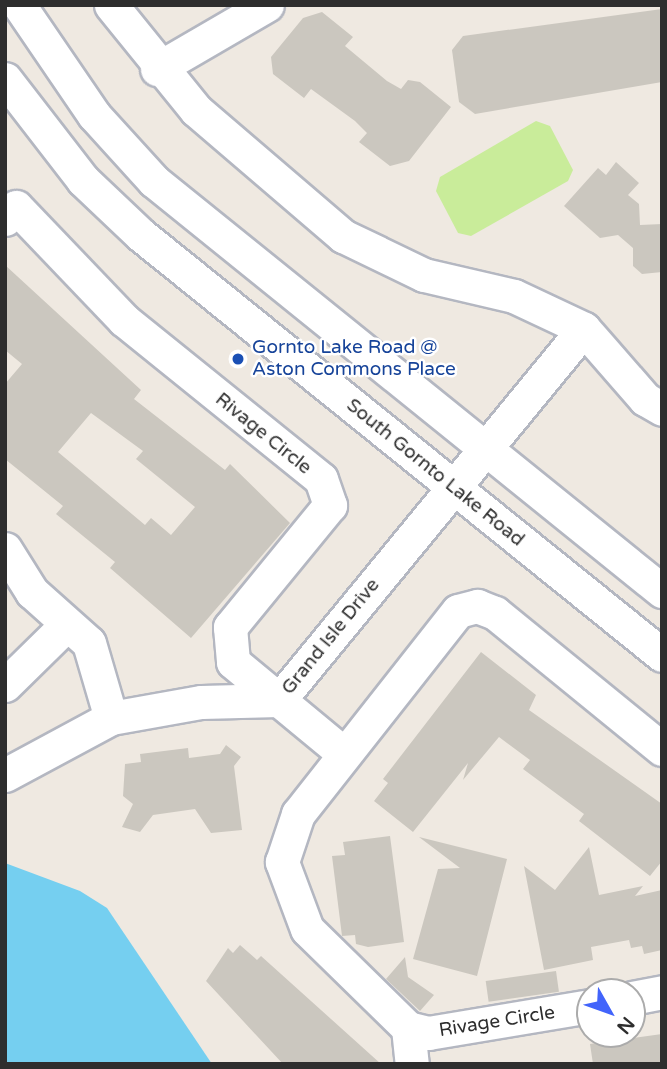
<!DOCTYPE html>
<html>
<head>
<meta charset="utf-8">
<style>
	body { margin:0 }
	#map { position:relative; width:667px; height:1069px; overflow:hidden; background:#efe9e1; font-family:"Varela Round",sans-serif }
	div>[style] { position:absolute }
	.pitch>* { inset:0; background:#c9ec9a }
	.water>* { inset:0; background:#75cff0 }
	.building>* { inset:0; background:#cbc7bf; transform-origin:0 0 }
	.roads { filter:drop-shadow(2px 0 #b4b7c1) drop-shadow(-2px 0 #b4b7c1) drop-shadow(0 2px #b4b7c1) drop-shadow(0 -2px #b4b7c1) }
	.minor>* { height:33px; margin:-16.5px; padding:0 16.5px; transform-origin:16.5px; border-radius:16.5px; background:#fff }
	.dots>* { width:19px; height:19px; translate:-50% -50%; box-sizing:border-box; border:4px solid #fff; border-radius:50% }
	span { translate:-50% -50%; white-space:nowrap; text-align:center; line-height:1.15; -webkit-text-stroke:5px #fff; paint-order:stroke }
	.transit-label { font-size:19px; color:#164399 }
	.left { translate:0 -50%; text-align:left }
	.street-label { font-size:19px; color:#2e2e2e }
	.frame { position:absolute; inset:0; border:7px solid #2e2e2e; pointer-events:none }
	.north { position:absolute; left:576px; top:978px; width:70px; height:70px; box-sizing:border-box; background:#fff; border:2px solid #ababab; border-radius:50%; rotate:130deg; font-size:19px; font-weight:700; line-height:28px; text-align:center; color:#2e2e2e }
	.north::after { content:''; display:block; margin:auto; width:24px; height:32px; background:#4264fb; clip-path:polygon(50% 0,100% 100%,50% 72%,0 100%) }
</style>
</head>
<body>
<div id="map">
	<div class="pitch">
		<div style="clip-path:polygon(536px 121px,550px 126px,573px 170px,568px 181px,471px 236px,458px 233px,436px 191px,440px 177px)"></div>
	</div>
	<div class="water">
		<div style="clip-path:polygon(5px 863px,80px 891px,107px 908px,212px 1064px,5px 1064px)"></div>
	</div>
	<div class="building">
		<div style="clip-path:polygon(662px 9px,662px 82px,475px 114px,459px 102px,452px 50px,463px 36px)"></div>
		<div style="clip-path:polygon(322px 12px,353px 37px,345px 46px,387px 81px,401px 89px,408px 80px,420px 82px,451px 107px,409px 161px,390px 166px,359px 142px,367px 133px,355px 121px,311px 89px,304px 98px,273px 74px,271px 57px,303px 18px)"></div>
		<div style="clip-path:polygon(616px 162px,639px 183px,628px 195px,639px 204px,640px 225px,662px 224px,662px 272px,642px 274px,633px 266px,633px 248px,618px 235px,600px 238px,564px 206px,598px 168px,606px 175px)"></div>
		<div style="clip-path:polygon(evenodd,5px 265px,141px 390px,134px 399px,225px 470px,230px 464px,290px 523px,191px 638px,110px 568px,115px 562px,56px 514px,63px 506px,5px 459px,5px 384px,22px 364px,5px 350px,5px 265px,91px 413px,143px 451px,136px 459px,195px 507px,171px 535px,151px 518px,145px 525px,58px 452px,91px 413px)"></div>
		<div style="clip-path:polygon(481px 652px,536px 695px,529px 710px,662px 804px,662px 861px,650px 876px,579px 821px,584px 814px,523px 769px,530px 760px,499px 737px,463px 780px,468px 763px,413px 832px,374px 801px,388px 783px,383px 779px)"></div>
		<div style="clip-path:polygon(226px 745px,241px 757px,234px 766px,242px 830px,211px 833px,195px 809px,153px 815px,140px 832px,122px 827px,133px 804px,123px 796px,125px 764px,141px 762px,140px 754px,188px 748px,189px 758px,220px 754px)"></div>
		<div style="clip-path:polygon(390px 836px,404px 942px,368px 947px,356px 944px,355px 935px,342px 936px,332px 856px,345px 855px,343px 842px)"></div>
		<div style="clip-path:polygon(419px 837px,507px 859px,477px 976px,413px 959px,438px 869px,460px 868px)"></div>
		<div style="clip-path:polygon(589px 847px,599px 895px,643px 886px,635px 896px,662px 890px,662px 950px,644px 954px,642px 946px,631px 948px,629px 940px,591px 947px,593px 960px,544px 970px,524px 866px,555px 890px)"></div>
		<div style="clip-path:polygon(240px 945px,257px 960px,261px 956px,381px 1064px,283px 1064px,206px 981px,228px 948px,233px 953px)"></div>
		<div style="clip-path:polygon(405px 957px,408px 977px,434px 995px,420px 1011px,386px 979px)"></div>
		<div style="left:556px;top:971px;width:21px;height:71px;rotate:82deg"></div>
		<div style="clip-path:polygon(662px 1034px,662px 1064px,593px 1064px,590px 1044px)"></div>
	</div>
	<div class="roads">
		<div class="minor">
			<div style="left:19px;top:5px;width:133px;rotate:55.7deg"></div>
			<div style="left:94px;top:115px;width:89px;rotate:47.7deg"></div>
			<div style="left:154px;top:181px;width:653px;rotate:38.91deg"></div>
			<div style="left:111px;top:5px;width:135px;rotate:51deg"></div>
			<div style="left:196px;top:110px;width:194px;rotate:40.6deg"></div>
			<div style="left:343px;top:236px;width:90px;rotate:25.7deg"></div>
			<div style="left:424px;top:275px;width:92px;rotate:13.1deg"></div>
			<div style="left:514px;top:296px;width:77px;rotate:25.2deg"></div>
			<div style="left:584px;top:329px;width:93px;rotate:48.9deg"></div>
			<div style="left:645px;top:399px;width:20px;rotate:30deg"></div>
			<div style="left:157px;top:69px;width:127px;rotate:-30.2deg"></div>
			<div style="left:5px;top:79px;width:128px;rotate:52.3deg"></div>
			<div style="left:83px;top:180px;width:80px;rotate:43.5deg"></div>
			<div style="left:141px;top:235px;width:669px;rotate:38.87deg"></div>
			<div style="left:5px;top:219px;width:16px;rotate:-47deg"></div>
			<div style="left:16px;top:207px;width:156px;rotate:46.3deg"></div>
			<div style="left:124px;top:320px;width:253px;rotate:38.9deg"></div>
			<div style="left:321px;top:479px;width:28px;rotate:71deg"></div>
			<div style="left:330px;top:505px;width:158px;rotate:129.3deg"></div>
			<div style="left:230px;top:627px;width:35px;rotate:85deg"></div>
			<div style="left:233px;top:662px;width:143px;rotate:39.6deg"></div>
			<div style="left:5px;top:549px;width:51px;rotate:57.9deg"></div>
			<div style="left:32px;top:592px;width:76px;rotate:41.8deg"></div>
			<div style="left:89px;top:643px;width:78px;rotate:73.7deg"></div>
			<div style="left:5px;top:685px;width:86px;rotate:-44.5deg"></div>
			<div style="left:5px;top:775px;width:120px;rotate:-28.3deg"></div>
			<div style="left:111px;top:718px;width:91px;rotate:-10.1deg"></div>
			<div style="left:201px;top:702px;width:78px;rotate:-1.5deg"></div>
			<div style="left:279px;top:700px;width:480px;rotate:-50.6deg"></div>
			<div style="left:632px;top:998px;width:31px;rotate:-11deg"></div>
			<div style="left:590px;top:1006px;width:164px;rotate:170.5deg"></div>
			<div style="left:428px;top:1033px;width:21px;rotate:-166deg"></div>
			<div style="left:408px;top:1028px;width:141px;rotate:-135.6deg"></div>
			<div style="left:307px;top:929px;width:72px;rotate:-110.5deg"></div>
			<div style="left:282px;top:862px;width:51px;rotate:-71.6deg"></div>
			<div style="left:298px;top:814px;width:258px;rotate:-51.8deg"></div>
			<div style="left:458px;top:611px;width:20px;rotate:-15deg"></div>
			<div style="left:477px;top:606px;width:19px;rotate:21deg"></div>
			<div style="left:495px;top:613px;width:215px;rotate:39.2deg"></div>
			<div style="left:408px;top:1028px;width:36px;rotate:84deg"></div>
		</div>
	</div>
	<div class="dots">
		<div style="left:238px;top:359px;background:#1a4fb4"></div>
	</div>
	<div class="transit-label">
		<span class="left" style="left:252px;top:359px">Gornto Lake Road @<br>Aston Commons Place</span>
	</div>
	<div class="street-label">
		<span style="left:263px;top:434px;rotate:39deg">Rivage Circle</span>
		<span style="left:435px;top:473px;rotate:39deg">South Gornto Lake Road</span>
		<span style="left:331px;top:637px;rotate:-51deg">Grand Isle Drive</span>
		<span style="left:497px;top:1022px;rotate:-9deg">Rivage Circle</span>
	</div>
	<div class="frame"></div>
	<div class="north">N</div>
</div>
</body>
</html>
